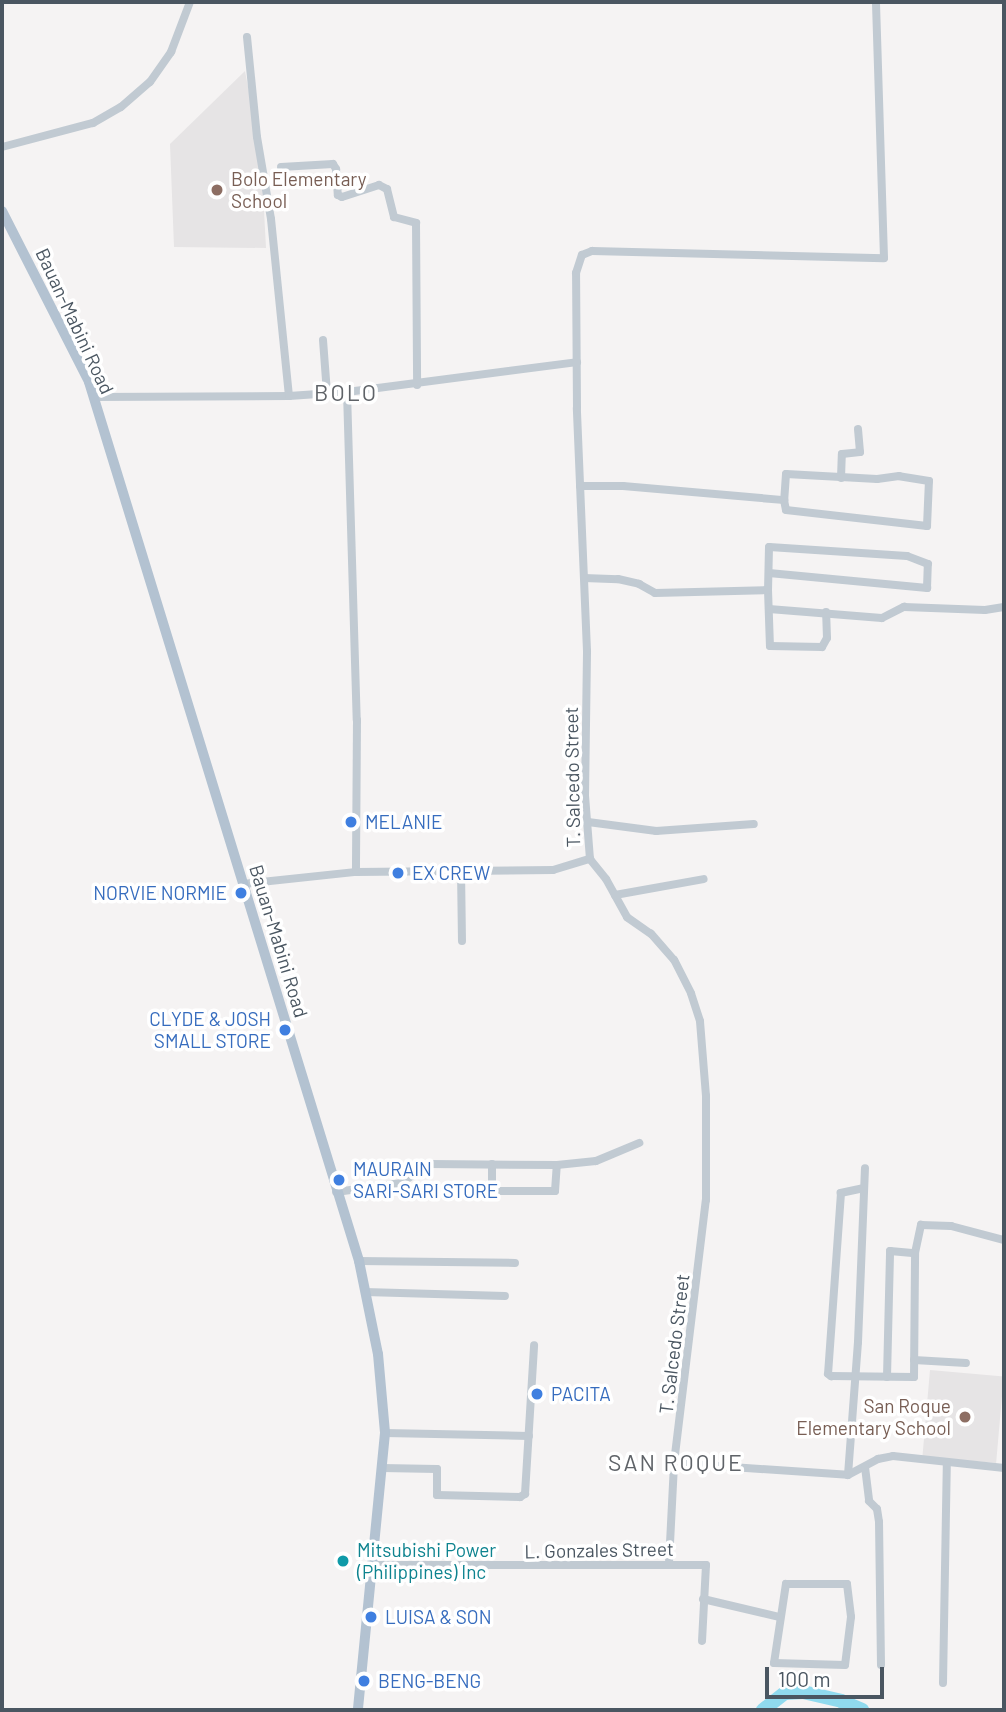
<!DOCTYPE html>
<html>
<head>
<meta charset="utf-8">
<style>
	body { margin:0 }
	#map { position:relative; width:1006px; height:1712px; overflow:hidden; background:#f5f3f3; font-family:Barlow,sans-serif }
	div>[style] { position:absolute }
	.education>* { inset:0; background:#e6e4e5; transform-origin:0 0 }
	.river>* { height:14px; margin:-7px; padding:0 7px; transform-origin:7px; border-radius:7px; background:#90daee }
	.minor>* { height:8px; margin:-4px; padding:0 4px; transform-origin:4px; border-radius:4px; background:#c1cad2 }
	.major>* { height:10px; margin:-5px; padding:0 5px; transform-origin:5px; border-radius:5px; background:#b3c2d1 }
	.dots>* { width:19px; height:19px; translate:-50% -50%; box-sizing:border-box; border:4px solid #fff; border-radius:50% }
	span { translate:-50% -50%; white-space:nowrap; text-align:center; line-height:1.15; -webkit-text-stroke:7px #fff; paint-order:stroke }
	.education-label { font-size:19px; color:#785e54 }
	.left { translate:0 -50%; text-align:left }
	.right { translate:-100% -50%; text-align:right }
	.street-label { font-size:19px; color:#4a5661 }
	.shop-label { font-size:19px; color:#366cbe }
	.culture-label { font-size:19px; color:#0d838f }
	.quarter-label { font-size:23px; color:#5f6368; letter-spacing:2px }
	.frame { position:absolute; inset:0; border:4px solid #4a5661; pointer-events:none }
	.scale { position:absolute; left:765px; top:1667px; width:119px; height:32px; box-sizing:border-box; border:4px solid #4a5661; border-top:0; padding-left:9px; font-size:21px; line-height:24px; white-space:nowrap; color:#4a5661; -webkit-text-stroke:5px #fff; paint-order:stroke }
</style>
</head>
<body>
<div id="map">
	<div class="education">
		<div style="clip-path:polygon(245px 71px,261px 155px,266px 248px,174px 247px,170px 144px)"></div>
		<div style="left:930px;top:1370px;width:74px;height:87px;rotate:5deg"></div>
	</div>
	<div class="river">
		<div style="left:763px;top:1710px;width:28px;rotate:-38deg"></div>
		<div style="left:785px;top:1693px;width:18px;rotate:-3deg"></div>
		<div style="left:803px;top:1692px;width:39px;rotate:13deg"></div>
		<div style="left:841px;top:1701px;width:23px;rotate:23deg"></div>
	</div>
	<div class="minor">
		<div style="left:247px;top:37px;width:100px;rotate:84.3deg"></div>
		<div style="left:257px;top:137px;width:83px;rotate:80.3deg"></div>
		<div style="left:271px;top:219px;width:178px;rotate:84.2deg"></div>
		<div style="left:2px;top:147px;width:94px;rotate:-14.8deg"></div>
		<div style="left:93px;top:123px;width:32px;rotate:-30deg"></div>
		<div style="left:121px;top:107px;width:38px;rotate:-41deg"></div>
		<div style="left:150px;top:82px;width:37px;rotate:-55deg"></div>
		<div style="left:171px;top:52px;width:53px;rotate:-69.2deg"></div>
		<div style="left:281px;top:167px;width:52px;rotate:-3.3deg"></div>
		<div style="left:333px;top:164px;width:6px;rotate:59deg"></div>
		<div style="left:336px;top:169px;width:26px;rotate:86deg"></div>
		<div style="left:338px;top:195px;width:4px;rotate:27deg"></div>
		<div style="left:342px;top:197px;width:39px;rotate:-18deg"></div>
		<div style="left:379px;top:185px;width:9px;rotate:27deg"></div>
		<div style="left:387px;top:189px;width:29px;rotate:76deg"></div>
		<div style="left:394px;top:217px;width:23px;rotate:15deg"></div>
		<div style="left:416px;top:223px;width:162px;rotate:89.6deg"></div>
		<div style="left:323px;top:340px;width:53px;rotate:85.7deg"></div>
		<div style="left:347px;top:392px;width:328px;rotate:88.3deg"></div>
		<div style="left:357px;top:720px;width:152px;rotate:90.4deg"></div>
		<div style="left:94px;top:397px;width:195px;rotate:-0.3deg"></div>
		<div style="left:289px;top:396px;width:58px;rotate:-3.9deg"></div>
		<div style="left:347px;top:392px;width:232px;rotate:-7.4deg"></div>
		<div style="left:841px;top:478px;width:24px;rotate:-88deg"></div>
		<div style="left:842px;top:454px;width:18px;rotate:-6deg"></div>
		<div style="left:860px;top:452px;width:23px;rotate:-95deg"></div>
		<div style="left:580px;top:486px;width:43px"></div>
		<div style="left:623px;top:486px;width:162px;rotate:5deg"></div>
		<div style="left:784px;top:500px;width:10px;rotate:79deg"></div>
		<div style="left:786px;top:510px;width:142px;rotate:6.5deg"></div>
		<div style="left:927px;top:526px;width:45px;rotate:-87.5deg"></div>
		<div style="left:929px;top:481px;width:30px;rotate:-171deg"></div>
		<div style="left:899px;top:476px;width:22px;rotate:172deg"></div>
		<div style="left:877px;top:479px;width:91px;rotate:-176.9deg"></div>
		<div style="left:786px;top:474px;width:26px;rotate:94deg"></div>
		<div style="left:769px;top:573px;width:159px;rotate:5.4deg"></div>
		<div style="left:927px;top:588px;width:24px;rotate:-88deg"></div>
		<div style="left:928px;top:564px;width:22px;rotate:-159deg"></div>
		<div style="left:907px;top:556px;width:138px;rotate:-176.3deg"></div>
		<div style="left:769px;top:547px;width:43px;rotate:91.3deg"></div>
		<div style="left:768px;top:590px;width:56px;rotate:88deg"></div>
		<div style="left:770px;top:646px;width:52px;rotate:1.1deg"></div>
		<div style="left:822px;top:647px;width:10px;rotate:-61deg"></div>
		<div style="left:827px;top:638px;width:26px;rotate:-92deg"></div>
		<div style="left:584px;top:578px;width:34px;rotate:2deg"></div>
		<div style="left:618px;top:579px;width:22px;rotate:13deg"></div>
		<div style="left:639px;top:584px;width:18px;rotate:29deg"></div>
		<div style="left:655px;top:593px;width:113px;rotate:-1.5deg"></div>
		<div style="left:769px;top:609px;width:113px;rotate:4.6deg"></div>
		<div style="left:882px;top:618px;width:25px;rotate:-27deg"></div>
		<div style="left:904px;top:607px;width:81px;rotate:2.1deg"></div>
		<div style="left:985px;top:610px;width:19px;rotate:-9deg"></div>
		<div style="left:588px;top:822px;width:69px;rotate:7.5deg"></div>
		<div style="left:656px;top:831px;width:98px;rotate:-4.1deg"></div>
		<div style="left:461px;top:870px;width:71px;rotate:89.2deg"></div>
		<div style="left:243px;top:884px;width:114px;rotate:-6.1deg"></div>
		<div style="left:356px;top:872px;width:197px;rotate:-0.6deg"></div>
		<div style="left:553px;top:870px;width:39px;rotate:-17deg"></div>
		<div style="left:615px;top:895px;width:90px;rotate:-10.2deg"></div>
		<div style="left:492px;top:1164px;width:27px;rotate:90deg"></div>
		<div style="left:492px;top:1191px;width:63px"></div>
		<div style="left:555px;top:1191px;width:26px;rotate:-86deg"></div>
		<div style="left:864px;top:1188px;width:24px;rotate:168deg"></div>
		<div style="left:841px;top:1193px;width:181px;rotate:94.1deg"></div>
		<div style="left:828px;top:1374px;width:4px;rotate:34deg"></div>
		<div style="left:831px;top:1376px;width:83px;rotate:0.7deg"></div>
		<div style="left:914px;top:1377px;width:124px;rotate:-89.5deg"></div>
		<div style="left:915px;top:1253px;width:29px;rotate:-78deg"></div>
		<div style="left:921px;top:1225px;width:30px;rotate:2deg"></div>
		<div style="left:951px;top:1226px;width:55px;rotate:14.8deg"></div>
		<div style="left:336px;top:1192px;width:66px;rotate:-7.9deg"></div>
		<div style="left:401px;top:1183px;width:35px;rotate:-33deg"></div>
		<div style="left:430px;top:1164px;width:127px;rotate:0.5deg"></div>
		<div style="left:557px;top:1165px;width:39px;rotate:-6deg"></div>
		<div style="left:596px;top:1161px;width:47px;rotate:-22.7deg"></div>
		<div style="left:359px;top:1261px;width:156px;rotate:0.7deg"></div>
		<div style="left:365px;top:1292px;width:140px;rotate:1.6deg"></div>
		<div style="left:914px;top:1360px;width:52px;rotate:3.3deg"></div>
		<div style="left:887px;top:1377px;width:126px;rotate:-88.6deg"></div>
		<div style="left:890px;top:1251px;width:25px;rotate:5deg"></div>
		<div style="left:385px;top:1433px;width:144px;rotate:1.2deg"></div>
		<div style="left:674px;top:1463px;width:174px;rotate:3.9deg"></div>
		<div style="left:848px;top:1475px;width:34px;rotate:-28deg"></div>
		<div style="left:878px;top:1459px;width:15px;rotate:-11deg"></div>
		<div style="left:893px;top:1456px;width:112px;rotate:6.2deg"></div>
		<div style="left:865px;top:1467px;width:34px;rotate:83deg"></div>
		<div style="left:869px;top:1501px;width:11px;rotate:45deg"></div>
		<div style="left:877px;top:1509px;width:13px;rotate:81deg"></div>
		<div style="left:879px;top:1522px;width:143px;rotate:89.2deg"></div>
		<div style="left:382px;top:1468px;width:55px;rotate:1deg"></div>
		<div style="left:437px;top:1469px;width:26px;rotate:90deg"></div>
		<div style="left:437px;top:1495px;width:83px;rotate:1.4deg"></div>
		<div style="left:520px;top:1497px;width:6px;rotate:-31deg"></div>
		<div style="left:525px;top:1494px;width:149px;rotate:-86.5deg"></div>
		<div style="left:848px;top:1475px;width:133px;rotate:-85.7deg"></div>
		<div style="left:858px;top:1342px;width:174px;rotate:-87.7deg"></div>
		<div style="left:669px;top:1563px;width:100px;rotate:-87.1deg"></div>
		<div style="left:674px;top:1463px;width:265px;rotate:-83.1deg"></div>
		<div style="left:706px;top:1200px;width:104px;rotate:-90deg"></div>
		<div style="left:706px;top:1096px;width:75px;rotate:-94.6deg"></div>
		<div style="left:700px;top:1021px;width:29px;rotate:-108deg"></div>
		<div style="left:691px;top:993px;width:37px;rotate:-117deg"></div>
		<div style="left:674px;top:960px;width:35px;rotate:-131deg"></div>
		<div style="left:651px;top:934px;width:29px;rotate:-145deg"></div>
		<div style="left:627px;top:917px;width:43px;rotate:-118.9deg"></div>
		<div style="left:606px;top:879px;width:26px;rotate:-129deg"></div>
		<div style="left:590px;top:859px;width:63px;rotate:-94.5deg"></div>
		<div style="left:585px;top:796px;width:145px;rotate:-89.2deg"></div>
		<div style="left:587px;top:651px;width:243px;rotate:-92.4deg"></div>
		<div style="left:577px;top:408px;width:135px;rotate:-90.4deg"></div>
		<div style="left:576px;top:273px;width:19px;rotate:-72deg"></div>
		<div style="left:582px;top:255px;width:11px;rotate:-22deg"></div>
		<div style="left:592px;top:251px;width:292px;rotate:1.4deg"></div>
		<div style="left:884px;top:258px;width:256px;rotate:-91.8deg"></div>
		<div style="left:373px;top:1565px;width:333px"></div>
		<div style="left:706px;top:1565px;width:76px;rotate:93deg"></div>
		<div style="left:786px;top:1584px;width:61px"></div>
		<div style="left:847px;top:1584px;width:33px;rotate:83deg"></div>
		<div style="left:851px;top:1617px;width:48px;rotate:97.1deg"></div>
		<div style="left:845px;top:1665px;width:71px;rotate:-178.4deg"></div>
		<div style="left:774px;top:1663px;width:80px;rotate:-81.4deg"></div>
		<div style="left:703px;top:1599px;width:79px;rotate:13.2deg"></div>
		<div style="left:943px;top:1683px;width:220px;rotate:-89deg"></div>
	</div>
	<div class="major">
		<div style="left:2px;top:211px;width:192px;rotate:63deg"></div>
		<div style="left:89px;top:382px;width:920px;rotate:72.92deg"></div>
		<div style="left:359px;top:1261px;width:95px;rotate:78.5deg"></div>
		<div style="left:378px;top:1354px;width:79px;rotate:84.9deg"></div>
		<div style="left:385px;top:1433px;width:278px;rotate:95.6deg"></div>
	</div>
	<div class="dots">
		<div style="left:217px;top:190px;background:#8d6e63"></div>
		<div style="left:351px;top:822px;background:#3f7fe0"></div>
		<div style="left:398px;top:873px;background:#3f7fe0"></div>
		<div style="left:241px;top:893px;background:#3f7fe0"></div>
		<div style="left:285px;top:1030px;background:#3f7fe0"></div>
		<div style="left:339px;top:1180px;background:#3f7fe0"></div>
		<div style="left:537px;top:1394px;background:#3f7fe0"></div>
		<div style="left:965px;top:1417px;background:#8d6e63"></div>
		<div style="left:343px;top:1561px;background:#0f9aa8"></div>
		<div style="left:371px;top:1617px;background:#3f7fe0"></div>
		<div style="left:364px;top:1681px;background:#3f7fe0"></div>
	</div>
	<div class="education-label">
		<span class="left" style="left:231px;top:190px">Bolo Elementary<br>School</span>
		<span class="right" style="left:951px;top:1417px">San Roque<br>Elementary School</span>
	</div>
	<div class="street-label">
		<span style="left:75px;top:321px;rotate:65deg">Bauan-Mabini Road</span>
		<span style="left:572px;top:777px;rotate:-91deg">T. Salcedo Street</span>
		<span style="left:279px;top:941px;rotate:73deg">Bauan-Mabini Road</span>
		<span style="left:674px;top:1344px;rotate:-83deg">T. Salcedo Street</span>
		<span style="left:599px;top:1550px;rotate:-1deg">L. Gonzales Street</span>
	</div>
	<div class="shop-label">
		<span class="left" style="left:365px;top:822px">MELANIE</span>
		<span class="left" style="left:412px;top:873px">EX CREW</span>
		<span class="right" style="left:227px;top:893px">NORVIE NORMIE</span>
		<span class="right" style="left:271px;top:1030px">CLYDE &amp; JOSH<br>SMALL STORE</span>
		<span class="left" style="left:353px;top:1180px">MAURAIN<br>SARI-SARI STORE</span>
		<span class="left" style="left:551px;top:1394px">PACITA</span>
		<span class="left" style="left:385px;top:1617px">LUISA &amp; SON</span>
		<span class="left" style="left:378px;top:1681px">BENG-BENG</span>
	</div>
	<div class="culture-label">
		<span class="left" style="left:357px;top:1561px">Mitsubishi Power<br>(Philippines) Inc</span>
	</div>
	<div class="quarter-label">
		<span style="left:346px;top:392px">BOLO</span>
		<span style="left:676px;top:1462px">SAN ROQUE</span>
	</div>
	<div class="frame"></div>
	<div class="scale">100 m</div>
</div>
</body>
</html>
